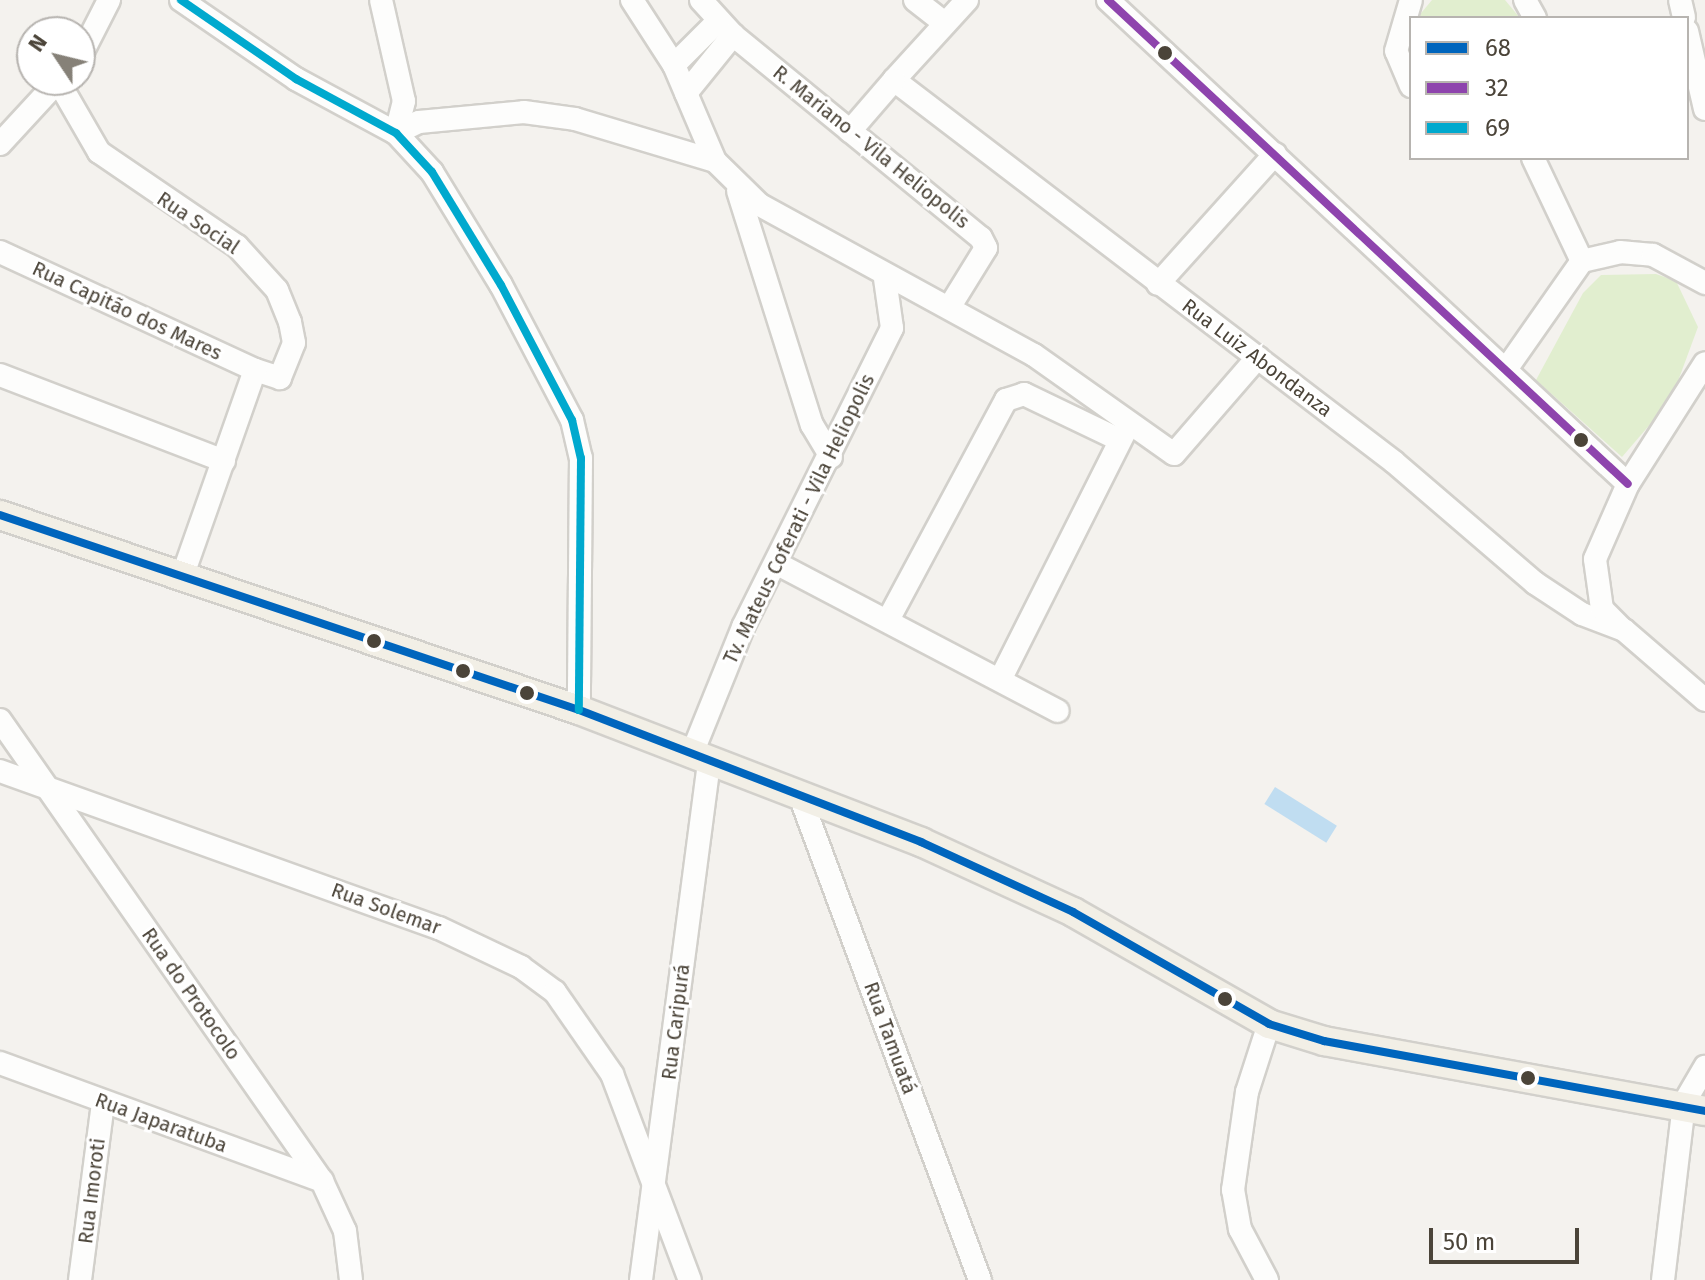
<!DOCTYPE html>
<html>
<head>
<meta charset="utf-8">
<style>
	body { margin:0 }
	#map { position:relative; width:1705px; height:1280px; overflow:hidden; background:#f4f2ee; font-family:"Fira Sans",sans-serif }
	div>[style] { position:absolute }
	.green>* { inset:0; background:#e1eecf }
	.water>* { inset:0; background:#c0ddf1; transform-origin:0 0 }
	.roads { filter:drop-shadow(2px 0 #d2d0cb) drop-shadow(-2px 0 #d2d0cb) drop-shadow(0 2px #d2d0cb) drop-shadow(0 -2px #d2d0cb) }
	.minor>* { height:22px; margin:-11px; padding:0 11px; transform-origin:11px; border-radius:11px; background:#fdfdfc }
	.major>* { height:28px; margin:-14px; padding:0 14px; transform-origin:14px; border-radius:14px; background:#f2efe6 }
	.bus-1>* { height:8px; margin:-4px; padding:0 4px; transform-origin:4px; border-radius:4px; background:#0065bd }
	.bus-2>* { height:8px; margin:-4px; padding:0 4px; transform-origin:4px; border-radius:4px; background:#8e44ad }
	.bus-3>* { height:8px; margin:-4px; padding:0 4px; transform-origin:4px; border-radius:4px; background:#00a9ce }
	.dots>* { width:22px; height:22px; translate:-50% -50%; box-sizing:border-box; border:4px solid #fff; border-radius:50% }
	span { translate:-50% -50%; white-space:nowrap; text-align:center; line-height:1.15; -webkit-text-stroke:6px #fff; paint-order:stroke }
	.street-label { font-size:20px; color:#4b4439 }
	.legend { position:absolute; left:1409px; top:16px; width:280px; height:144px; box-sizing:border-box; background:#fff; border:2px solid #b7b4b0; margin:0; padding:10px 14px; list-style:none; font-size:24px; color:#4b4439 }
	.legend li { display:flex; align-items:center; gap:16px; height:40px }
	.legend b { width:40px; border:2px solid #b7b4b0 }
	.north { position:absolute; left:16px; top:16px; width:80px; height:80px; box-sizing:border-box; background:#fff; border:2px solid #b7b4b0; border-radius:50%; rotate:305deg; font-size:22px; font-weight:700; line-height:32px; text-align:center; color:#4b4439 }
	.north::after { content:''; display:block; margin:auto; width:28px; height:36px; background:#868178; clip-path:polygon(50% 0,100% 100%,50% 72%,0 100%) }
	.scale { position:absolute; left:1429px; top:1228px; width:150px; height:36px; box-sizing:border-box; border:4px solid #4b4439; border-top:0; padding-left:10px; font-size:24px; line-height:28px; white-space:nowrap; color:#4b4439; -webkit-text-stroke:6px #fff; paint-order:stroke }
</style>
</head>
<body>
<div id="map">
	<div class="green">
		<div style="clip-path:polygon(1432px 0,1505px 0,1520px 18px,1417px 18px)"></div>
		<div style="clip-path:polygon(1656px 274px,1676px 281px,1698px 327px,1671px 400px,1622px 457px,1536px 380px,1583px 293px,1601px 275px)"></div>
	</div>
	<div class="water">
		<div style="left:1275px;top:787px;width:73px;height:20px;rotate:32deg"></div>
	</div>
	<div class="roads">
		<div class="minor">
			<div style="left:181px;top:0;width:140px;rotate:34.5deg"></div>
			<div style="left:296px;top:79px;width:114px;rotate:28.4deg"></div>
			<div style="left:396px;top:133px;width:53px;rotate:47.3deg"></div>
			<div style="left:432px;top:172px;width:132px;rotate:58.6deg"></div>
			<div style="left:501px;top:285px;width:153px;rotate:62.3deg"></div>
			<div style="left:572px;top:420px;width:39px;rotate:77deg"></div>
			<div style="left:581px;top:458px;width:252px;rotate:90.5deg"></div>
			<div style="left:381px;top:0;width:104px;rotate:77.2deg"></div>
			<div style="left:404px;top:101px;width:33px;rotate:104deg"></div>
			<div style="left:632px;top:0;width:77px;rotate:57.1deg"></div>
			<div style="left:674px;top:65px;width:104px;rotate:66.9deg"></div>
			<div style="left:701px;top:0;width:47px;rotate:47.6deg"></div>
			<div style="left:733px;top:35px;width:320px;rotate:39.3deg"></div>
			<div style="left:981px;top:238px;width:11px;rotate:63deg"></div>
			<div style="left:986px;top:248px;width:70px;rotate:121.7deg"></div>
			<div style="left:915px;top:0;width:37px;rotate:38deg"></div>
			<div style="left:967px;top:0;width:108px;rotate:132.4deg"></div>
			<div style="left:894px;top:80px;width:629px;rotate:37.38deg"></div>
			<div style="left:1394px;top:462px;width:186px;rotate:40.6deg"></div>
			<div style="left:1535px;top:583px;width:56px;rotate:33.4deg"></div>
			<div style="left:1582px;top:614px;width:45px;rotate:20.9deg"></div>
			<div style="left:1624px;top:630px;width:107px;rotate:40.8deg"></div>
			<div style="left:1108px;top:0;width:710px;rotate:42.95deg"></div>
			<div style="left:1525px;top:0;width:21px;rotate:61deg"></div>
			<div style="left:1680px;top:0;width:18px;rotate:77deg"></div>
			<div style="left:1687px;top:31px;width:80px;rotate:77deg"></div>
			<div style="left:80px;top:57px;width:64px;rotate:-63deg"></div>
			<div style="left:674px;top:65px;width:62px;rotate:-45deg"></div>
			<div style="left:58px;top:81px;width:82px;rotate:60deg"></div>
			<div style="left:99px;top:152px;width:167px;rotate:34.3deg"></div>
			<div style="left:237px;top:246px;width:59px;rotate:47.7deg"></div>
			<div style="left:277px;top:290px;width:35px;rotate:68deg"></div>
			<div style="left:290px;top:322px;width:21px;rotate:79deg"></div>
			<div style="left:294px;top:343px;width:38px;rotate:112deg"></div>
			<div style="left:280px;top:378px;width:26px;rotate:-162deg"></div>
			<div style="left:255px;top:370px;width:219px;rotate:109.4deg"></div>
			<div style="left:1411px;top:86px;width:38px;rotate:-113deg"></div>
			<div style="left:1396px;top:51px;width:53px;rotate:-73.6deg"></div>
			<div style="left:686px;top:93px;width:75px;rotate:-51deg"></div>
			<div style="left:850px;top:131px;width:67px;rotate:-49.2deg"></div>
			<div style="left:396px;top:133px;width:25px;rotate:-26deg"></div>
			<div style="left:419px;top:122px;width:105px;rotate:-5.4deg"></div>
			<div style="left:524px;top:112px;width:51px;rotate:7.8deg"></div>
			<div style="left:575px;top:119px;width:146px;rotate:16.7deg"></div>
			<div style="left:715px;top:161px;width:63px;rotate:44.4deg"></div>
			<div style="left:760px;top:205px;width:312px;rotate:28.7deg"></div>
			<div style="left:1034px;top:355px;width:171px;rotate:35.3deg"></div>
			<div style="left:1174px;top:454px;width:128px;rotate:-49.1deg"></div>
			<div style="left:0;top:144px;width:87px;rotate:-47.3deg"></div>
			<div style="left:1533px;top:158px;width:114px;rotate:64.6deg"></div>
			<div style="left:738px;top:191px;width:245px;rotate:72.5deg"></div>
			<div style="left:812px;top:425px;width:37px;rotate:59deg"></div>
			<div style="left:0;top:252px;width:281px;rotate:24.8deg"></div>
			<div style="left:1158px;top:284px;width:175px;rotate:-48deg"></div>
			<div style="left:1507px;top:368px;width:131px;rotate:-55deg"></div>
			<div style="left:1582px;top:261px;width:39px;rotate:-13deg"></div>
			<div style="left:1620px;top:252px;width:33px;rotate:5deg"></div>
			<div style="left:1653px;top:255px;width:59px;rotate:28.3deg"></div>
			<div style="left:0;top:375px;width:240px;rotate:21deg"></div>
			<div style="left:776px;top:563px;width:318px;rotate:27.7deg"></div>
			<div style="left:888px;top:620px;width:250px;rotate:-61.8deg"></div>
			<div style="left:1006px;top:400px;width:19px;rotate:-18deg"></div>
			<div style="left:1024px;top:394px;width:106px;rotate:25.6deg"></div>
			<div style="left:1620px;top:627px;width:25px;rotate:-135deg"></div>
			<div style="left:1602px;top:609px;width:50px;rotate:-98deg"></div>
			<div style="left:1595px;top:559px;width:82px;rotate:-66.3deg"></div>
			<div style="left:1628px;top:484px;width:143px;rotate:-57.5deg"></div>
			<div style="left:1001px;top:678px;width:279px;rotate:-63.3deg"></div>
			<div style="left:0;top:720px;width:562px;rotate:55.07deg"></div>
			<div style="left:322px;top:1181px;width:55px;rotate:65.3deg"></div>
			<div style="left:345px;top:1231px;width:49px;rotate:83deg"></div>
			<div style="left:691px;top:756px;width:139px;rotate:-68deg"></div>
			<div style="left:743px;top:627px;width:334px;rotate:-63.5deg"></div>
			<div style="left:892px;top:328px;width:49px;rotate:-98.1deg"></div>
			<div style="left:0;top:771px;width:466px;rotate:19.7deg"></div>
			<div style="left:439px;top:928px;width:91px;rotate:25.4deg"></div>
			<div style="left:521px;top:967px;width:42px;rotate:36.3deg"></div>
			<div style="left:555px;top:992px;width:100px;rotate:55.2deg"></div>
			<div style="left:612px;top:1074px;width:220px;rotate:69.3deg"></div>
			<div style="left:800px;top:796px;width:516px;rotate:69.6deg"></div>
			<div style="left:0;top:1063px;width:343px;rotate:20.1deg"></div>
			<div style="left:80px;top:1280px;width:179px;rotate:-82.6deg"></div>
			<div style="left:641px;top:1280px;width:521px;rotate:-82.51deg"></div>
			<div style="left:1267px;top:1280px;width:58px;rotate:-117.9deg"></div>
			<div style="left:1240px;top:1229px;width:40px;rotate:-100deg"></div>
			<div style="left:1233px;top:1190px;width:99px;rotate:-81.9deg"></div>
			<div style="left:1247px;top:1092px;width:71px;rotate:-72.1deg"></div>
			<div style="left:1663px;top:1280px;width:178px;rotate:-83.2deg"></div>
			<div style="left:1684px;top:1103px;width:42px;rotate:-59.7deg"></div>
		</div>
		<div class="major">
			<div style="left:0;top:515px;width:611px;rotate:18.61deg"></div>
			<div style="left:579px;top:710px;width:367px;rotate:21.1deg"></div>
			<div style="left:921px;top:842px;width:167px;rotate:24.7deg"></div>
			<div style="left:1073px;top:912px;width:226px;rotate:29.7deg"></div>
			<div style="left:1269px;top:1024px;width:58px;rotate:17.2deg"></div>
			<div style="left:1324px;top:1041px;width:387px;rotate:10.4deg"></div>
		</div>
	</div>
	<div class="bus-1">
		<div style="left:0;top:515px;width:611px;rotate:18.61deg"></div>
		<div style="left:579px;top:710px;width:367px;rotate:21.1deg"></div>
		<div style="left:921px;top:842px;width:167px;rotate:24.7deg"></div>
		<div style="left:1073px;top:912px;width:226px;rotate:29.7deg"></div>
		<div style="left:1269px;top:1024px;width:58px;rotate:17.2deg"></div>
		<div style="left:1324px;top:1041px;width:387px;rotate:10.4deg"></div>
	</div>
	<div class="bus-2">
		<div style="left:1108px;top:0;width:710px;rotate:42.95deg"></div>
	</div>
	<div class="bus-3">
		<div style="left:181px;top:0;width:140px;rotate:34.5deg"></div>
		<div style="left:296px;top:79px;width:114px;rotate:28.4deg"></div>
		<div style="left:396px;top:133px;width:53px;rotate:47.3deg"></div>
		<div style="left:432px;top:172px;width:132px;rotate:58.6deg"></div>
		<div style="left:501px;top:285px;width:153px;rotate:62.3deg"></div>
		<div style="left:572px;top:420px;width:39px;rotate:77deg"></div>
		<div style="left:581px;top:458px;width:252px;rotate:90.5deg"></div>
	</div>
	<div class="dots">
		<div style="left:1165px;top:53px;background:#4b4439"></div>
		<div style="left:1581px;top:440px;background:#4b4439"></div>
		<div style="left:374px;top:641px;background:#4b4439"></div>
		<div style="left:463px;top:671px;background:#4b4439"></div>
		<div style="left:527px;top:693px;background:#4b4439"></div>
		<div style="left:1225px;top:999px;background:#4b4439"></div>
		<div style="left:1528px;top:1078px;background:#4b4439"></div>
	</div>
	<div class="street-label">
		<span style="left:871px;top:147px;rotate:39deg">R. Mariano - Vila Heliopolis</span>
		<span style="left:198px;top:223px;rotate:34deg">Rua Social</span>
		<span style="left:127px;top:311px;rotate:25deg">Rua Capitão dos Mares</span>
		<span style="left:1257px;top:358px;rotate:37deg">Rua Luiz Abondanza</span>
		<span style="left:799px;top:519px;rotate:-64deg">Tv. Mateus Coferati - Vila Heliopolis</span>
		<span style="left:386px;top:909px;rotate:20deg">Rua Solemar</span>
		<span style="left:191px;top:994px;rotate:55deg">Rua do Protocolo</span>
		<span style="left:676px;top:1022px;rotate:-83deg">Rua Caripurá</span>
		<span style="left:890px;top:1038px;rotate:70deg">Rua Tamuatá</span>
		<span style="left:161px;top:1123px;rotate:20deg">Rua Japaratuba</span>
		<span style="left:92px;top:1191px;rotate:-83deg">Rua Imoroti</span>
	</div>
	<ul class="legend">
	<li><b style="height:10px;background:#0065bd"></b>68</li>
	<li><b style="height:10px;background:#8e44ad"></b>32</li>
	<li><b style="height:10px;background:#00a9ce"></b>69</li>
	</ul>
	<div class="north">N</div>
	<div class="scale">50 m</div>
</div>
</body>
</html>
